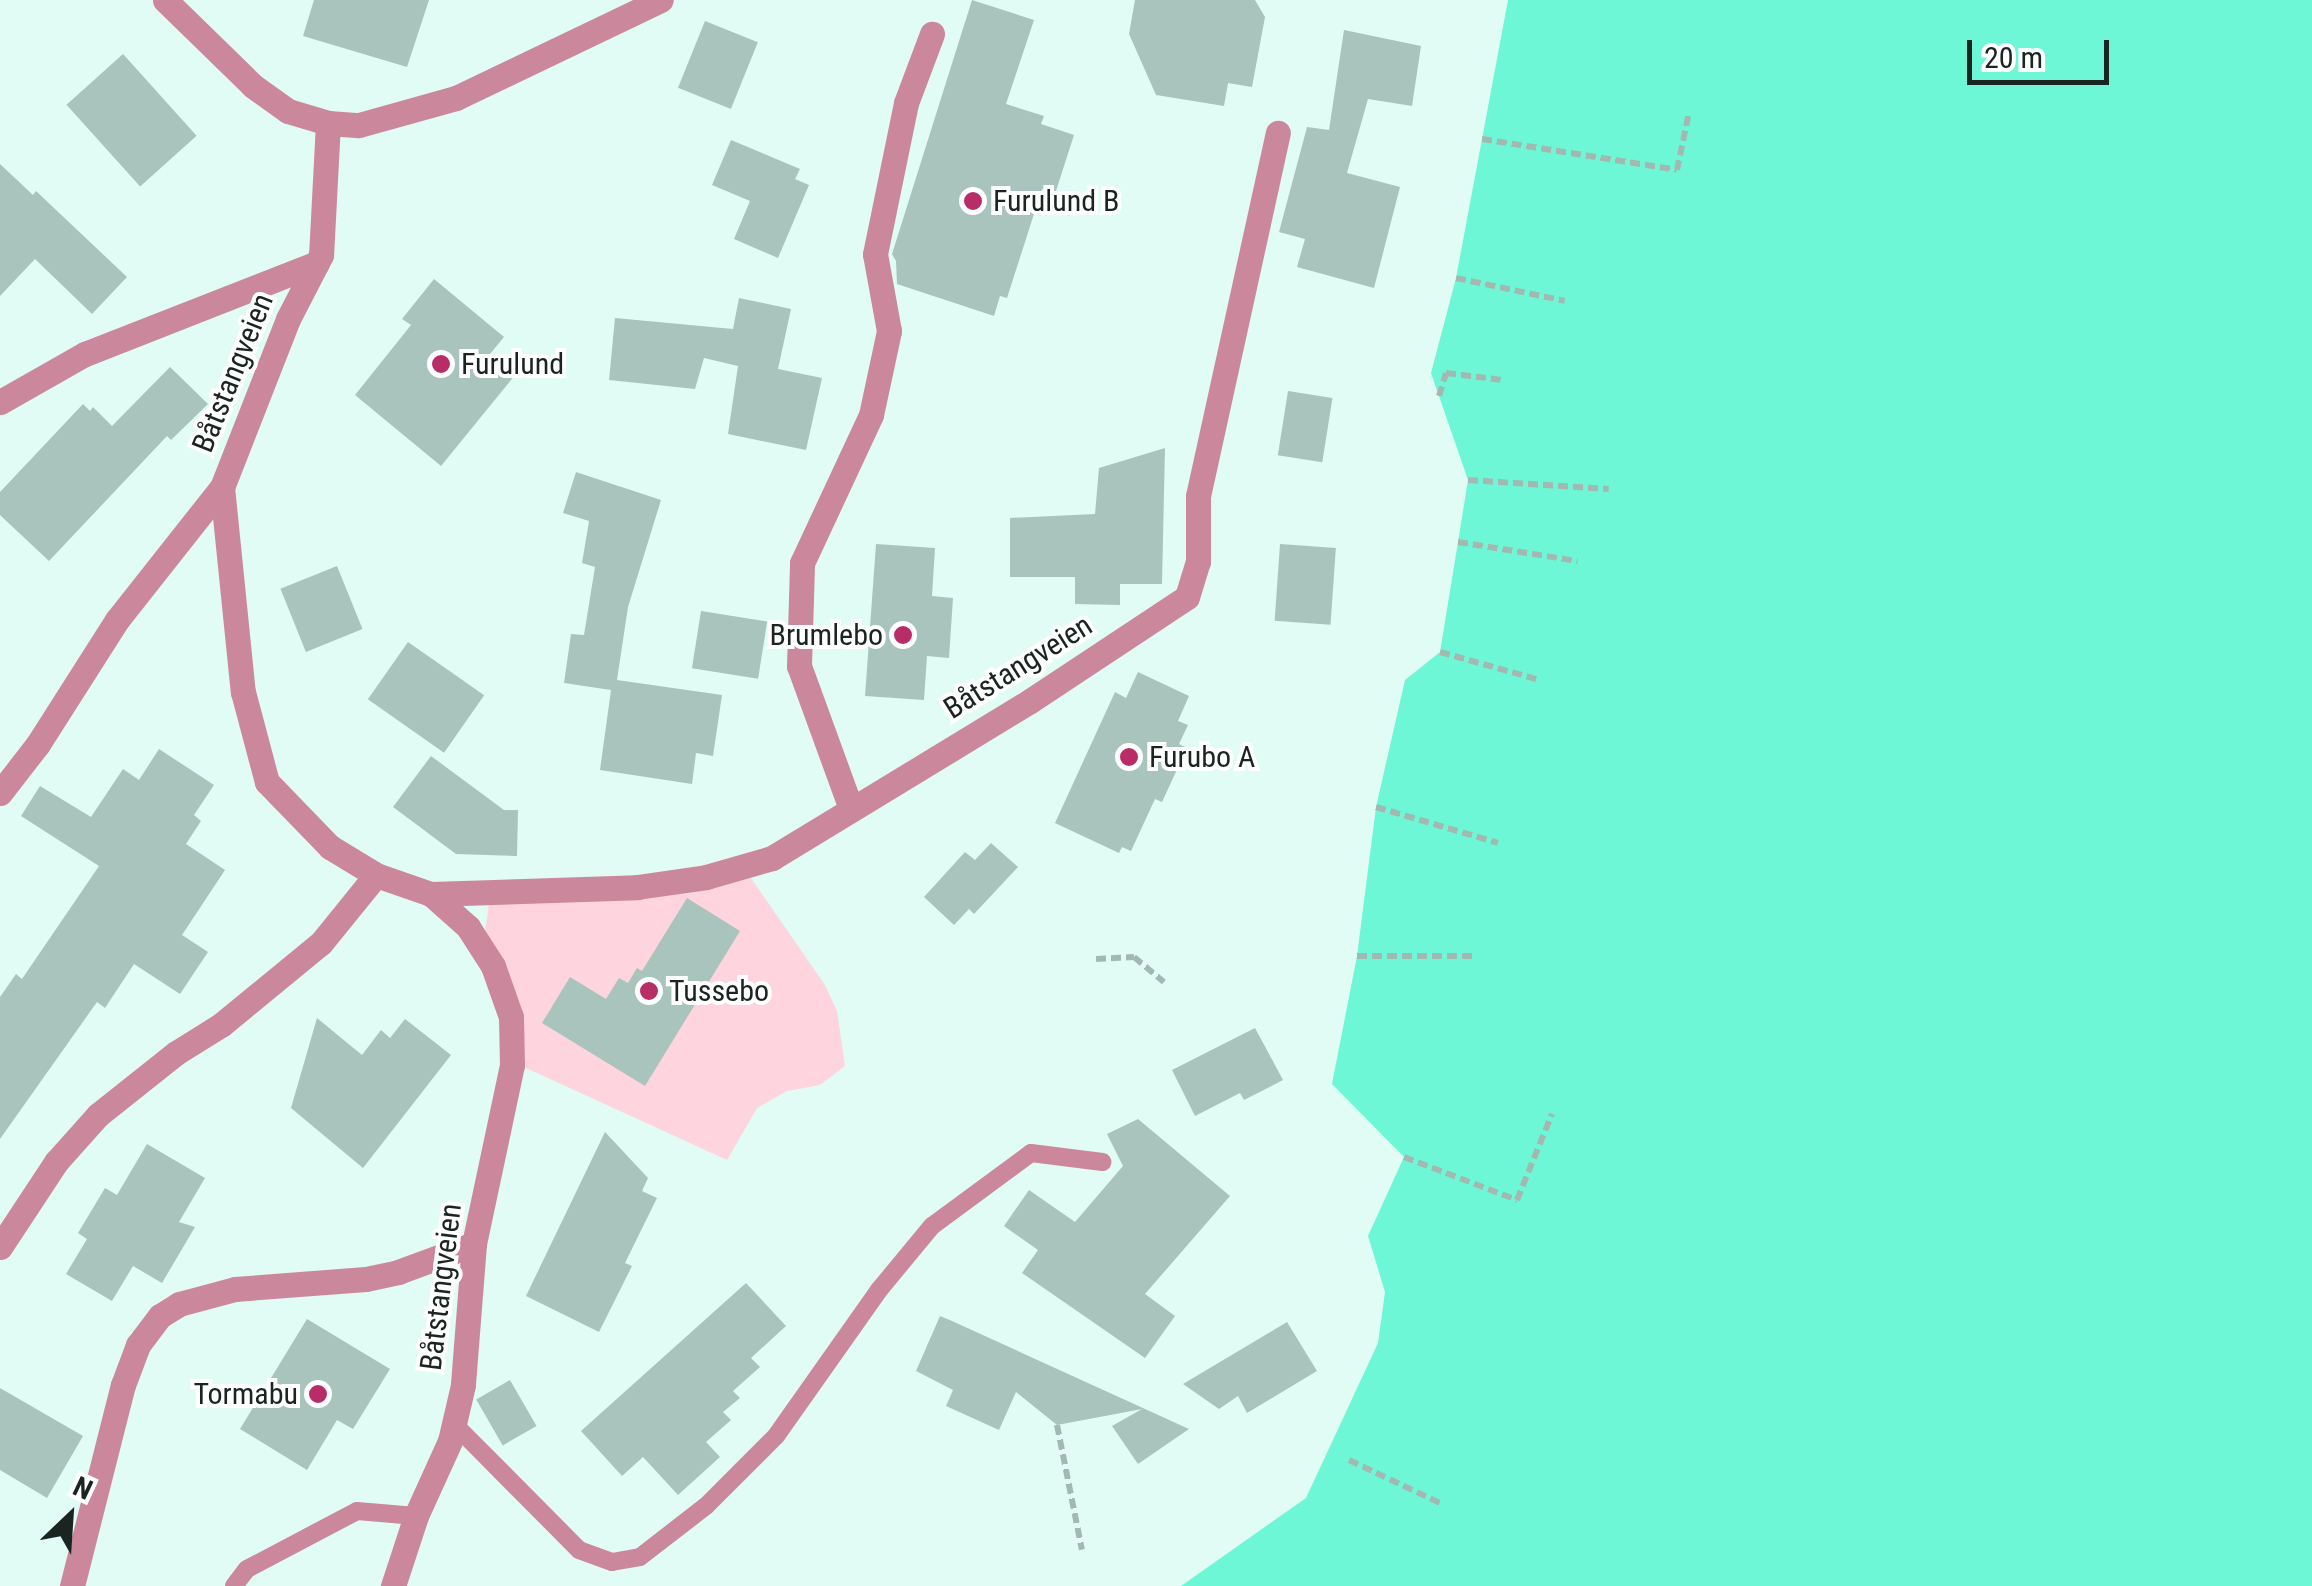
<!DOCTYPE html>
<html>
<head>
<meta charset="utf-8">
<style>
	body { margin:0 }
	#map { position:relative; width:2312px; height:1586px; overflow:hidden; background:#e0fcf4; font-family:"Roboto Condensed",sans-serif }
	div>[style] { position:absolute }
	.green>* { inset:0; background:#fed4df }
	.water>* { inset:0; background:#6df7d6 }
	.building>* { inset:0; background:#a9c4bc; transform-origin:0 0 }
	.path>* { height:6px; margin-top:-3px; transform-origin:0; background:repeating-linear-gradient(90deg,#a2b9b2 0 10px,transparent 0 15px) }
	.lane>* { height:18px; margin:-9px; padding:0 9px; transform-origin:9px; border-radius:9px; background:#cb889c }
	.street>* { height:25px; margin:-12.5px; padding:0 12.5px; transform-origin:12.5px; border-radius:12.5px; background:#cb889c }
	.dots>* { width:28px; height:28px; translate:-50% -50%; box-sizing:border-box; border:5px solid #fff; border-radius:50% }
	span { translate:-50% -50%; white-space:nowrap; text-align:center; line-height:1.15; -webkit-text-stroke:8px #fff; paint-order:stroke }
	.poi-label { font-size:30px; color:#1a2421 }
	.left { translate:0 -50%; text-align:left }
	.right { translate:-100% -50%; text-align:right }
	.street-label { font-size:30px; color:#1a2421 }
	.north { position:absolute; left:20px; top:1466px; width:100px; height:100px; -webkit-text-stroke:8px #fff; paint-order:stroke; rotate:25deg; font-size:28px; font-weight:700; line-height:40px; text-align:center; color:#1a2421 }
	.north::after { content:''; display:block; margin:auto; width:35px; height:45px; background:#1a2421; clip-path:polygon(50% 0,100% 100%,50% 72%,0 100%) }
	.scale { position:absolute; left:1967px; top:40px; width:142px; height:45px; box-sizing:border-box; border:5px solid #1a2421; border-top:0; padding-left:12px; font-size:30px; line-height:35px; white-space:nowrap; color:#1a2421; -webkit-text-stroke:8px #fff; paint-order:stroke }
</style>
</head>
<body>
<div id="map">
	<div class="green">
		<div style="clip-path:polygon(751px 878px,825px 985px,837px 1011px,845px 1066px,820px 1085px,787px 1091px,757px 1108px,727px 1160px,526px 1068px,517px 997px,485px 931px,489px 904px,683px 893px)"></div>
	</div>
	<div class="water">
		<div style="clip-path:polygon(1508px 0,2312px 0,2312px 1586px,1181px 1586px,1306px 1498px,1378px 1343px,1385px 1292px,1368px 1236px,1404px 1157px,1332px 1084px,1357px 956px,1376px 807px,1405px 680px,1440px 652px,1458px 542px,1468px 480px,1431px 373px,1456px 278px)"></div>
	</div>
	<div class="building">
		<div style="clip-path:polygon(314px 0,429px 0,407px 67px,303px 36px)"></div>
		<div style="clip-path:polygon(972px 0,1034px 20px,1006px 104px,1044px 116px,1041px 124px,1074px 135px,1055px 194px,1042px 189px,1007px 298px,1000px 296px,994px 316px,897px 284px,896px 261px,892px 254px)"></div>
		<div style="clip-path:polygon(1135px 0,1255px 0,1265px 17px,1252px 87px,1228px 83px,1224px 106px,1156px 95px,1129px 34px)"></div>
		<div style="left:705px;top:21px;width:57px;height:72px;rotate:22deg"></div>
		<div style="clip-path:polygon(1344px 30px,1421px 46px,1412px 106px,1368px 99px,1347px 173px,1400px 187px,1374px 288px,1297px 267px,1305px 239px,1279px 232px,1307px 127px,1329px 130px)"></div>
		<div style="left:123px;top:54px;width:110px;height:76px;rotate:48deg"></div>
		<div style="clip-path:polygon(731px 140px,800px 169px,795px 179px,809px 185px,778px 258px,734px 239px,750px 201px,712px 185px)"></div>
		<div style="clip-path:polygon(0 164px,33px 195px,36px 191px,127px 277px,92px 314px,35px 259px,0 296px)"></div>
		<div style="clip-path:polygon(434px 279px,504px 337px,490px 354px,516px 374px,441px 466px,355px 395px,411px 325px,402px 319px)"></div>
		<div style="clip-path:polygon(739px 298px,791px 309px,778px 369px,822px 378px,806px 450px,728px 434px,738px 366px,704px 358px,695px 389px,609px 380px,615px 318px,733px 329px)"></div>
		<div style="clip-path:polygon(170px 367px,208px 404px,171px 440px,167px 436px,49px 561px,0 515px,0 492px,83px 404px,90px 411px,93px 407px,112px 426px)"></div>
		<div style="left:1288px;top:391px;width:45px;height:65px;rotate:9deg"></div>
		<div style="clip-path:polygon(1165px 448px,1162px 584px,1120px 584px,1120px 605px,1075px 604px,1075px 577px,1010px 577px,1010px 518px,1095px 514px,1099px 468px)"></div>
		<div style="clip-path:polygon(576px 472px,661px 500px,628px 607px,617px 680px,722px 695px,713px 756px,696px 753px,692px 784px,600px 770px,611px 690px,564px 683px,571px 634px,584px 635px,595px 567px,582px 563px,589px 521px,563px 513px)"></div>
		<div style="clip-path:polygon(876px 544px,935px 548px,932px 596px,953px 598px,949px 658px,927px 656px,924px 700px,865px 696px)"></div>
		<div style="left:1280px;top:544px;width:56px;height:77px;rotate:4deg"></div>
		<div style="left:337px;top:566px;width:68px;height:61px;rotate:68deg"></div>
		<div style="left:701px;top:611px;width:67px;height:58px;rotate:9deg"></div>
		<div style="left:408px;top:642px;width:93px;height:70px;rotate:35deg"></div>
		<div style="clip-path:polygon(1138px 672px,1189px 696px,1178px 721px,1188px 725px,1179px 744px,1187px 748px,1162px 802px,1155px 799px,1131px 851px,1122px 847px,1119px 853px,1055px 823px,1115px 692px,1126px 698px)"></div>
		<div style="clip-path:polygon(159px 749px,214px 785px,194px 815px,201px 821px,186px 844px,225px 870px,182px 935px,208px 952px,180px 994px,134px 964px,105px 1008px,97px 1002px,0 1139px,0 997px,16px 974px,22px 979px,99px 866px,21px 816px,40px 786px,91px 817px,123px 769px,139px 780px)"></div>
		<div style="clip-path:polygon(431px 756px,504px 810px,518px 810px,517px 856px,456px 854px,393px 807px)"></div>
		<div style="clip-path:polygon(991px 843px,1018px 867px,974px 914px,969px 909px,954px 925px,924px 897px,965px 852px,975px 860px)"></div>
		<div style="clip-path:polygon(687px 898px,740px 931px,645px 1086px,542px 1023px,570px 977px,606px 999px,619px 978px,628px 983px,637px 968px,642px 971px)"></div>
		<div style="clip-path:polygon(317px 1018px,362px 1055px,381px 1030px,390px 1038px,405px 1019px,451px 1055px,363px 1168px,291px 1108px)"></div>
		<div style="clip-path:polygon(1255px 1028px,1283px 1080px,1244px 1100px,1240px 1093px,1195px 1116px,1172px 1070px)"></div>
		<div style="clip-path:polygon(1138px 1119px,1230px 1196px,1145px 1294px,1175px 1316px,1145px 1358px,1022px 1273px,1038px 1250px,1004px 1226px,1029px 1190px,1075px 1222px,1123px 1166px,1107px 1134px)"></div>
		<div style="clip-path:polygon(605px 1132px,648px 1178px,642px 1191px,657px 1198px,625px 1263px,632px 1266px,599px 1332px,526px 1296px)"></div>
		<div style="clip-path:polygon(147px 1144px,205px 1178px,179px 1222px,195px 1227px,162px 1283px,133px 1266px,112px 1301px,66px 1274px,87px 1239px,78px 1233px,105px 1188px,117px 1195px)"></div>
		<div style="clip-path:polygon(746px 1283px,786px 1326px,751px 1358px,760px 1367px,733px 1391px,740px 1398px,723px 1412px,731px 1420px,706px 1442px,720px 1457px,678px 1495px,643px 1457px,622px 1476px,581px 1431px)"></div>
		<div style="clip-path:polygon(940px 1316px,952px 1321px,1189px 1429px,1138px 1464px,1112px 1426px,1142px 1409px,1057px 1425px,1016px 1392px,999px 1430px,946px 1406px,953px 1390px,916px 1371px)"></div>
		<div style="clip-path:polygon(307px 1319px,390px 1369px,353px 1429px,337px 1420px,307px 1470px,240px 1429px)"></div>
		<div style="clip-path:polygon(1287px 1322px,1317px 1371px,1247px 1413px,1238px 1396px,1219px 1409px,1183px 1384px)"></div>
		<div style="left:510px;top:1380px;width:53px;height:39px;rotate:60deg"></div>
		<div style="clip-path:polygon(0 1388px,83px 1436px,47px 1498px,0 1470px)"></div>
	</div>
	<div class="path">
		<div style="left:1482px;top:139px;width:197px;rotate:9deg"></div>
		<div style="left:1677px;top:170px;width:59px;rotate:-78.3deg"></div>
		<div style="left:1456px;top:278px;width:111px;rotate:11.9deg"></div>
		<div style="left:1439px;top:396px;width:24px;rotate:-73deg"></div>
		<div style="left:1446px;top:373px;width:57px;rotate:7deg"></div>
		<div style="left:1468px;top:480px;width:141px;rotate:3.7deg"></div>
		<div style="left:1458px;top:542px;width:121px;rotate:9.1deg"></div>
		<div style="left:1440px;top:652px;width:100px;rotate:15.7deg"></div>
		<div style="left:1376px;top:807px;width:127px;rotate:16.4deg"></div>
		<div style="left:1357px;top:956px;width:117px"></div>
		<div style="left:1096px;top:959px;width:38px;rotate:-3deg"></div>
		<div style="left:1134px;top:957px;width:39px;rotate:40deg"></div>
		<div style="left:1404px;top:1157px;width:121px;rotate:20.8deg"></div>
		<div style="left:1517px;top:1200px;width:93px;rotate:-67.9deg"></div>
		<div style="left:1057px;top:1425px;width:127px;rotate:78.7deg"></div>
		<div style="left:1349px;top:1460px;width:105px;rotate:25.3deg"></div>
	</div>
	<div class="lane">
		<div style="left:454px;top:1424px;width:177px;rotate:45.2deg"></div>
		<div style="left:579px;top:1550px;width:35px;rotate:20deg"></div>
		<div style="left:612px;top:1562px;width:28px;rotate:-10deg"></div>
		<div style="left:640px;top:1557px;width:83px;rotate:-37.7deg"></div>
		<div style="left:706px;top:1506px;width:99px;rotate:-45deg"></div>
		<div style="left:776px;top:1436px;width:179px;rotate:-54.8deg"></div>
		<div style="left:879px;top:1290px;width:83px;rotate:-50.4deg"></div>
		<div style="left:932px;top:1226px;width:123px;rotate:-36.4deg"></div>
		<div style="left:1031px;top:1153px;width:72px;rotate:7.2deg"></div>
		<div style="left:234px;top:1586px;width:21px;rotate:-53deg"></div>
		<div style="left:247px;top:1569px;width:124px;rotate:-27.8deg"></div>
		<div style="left:357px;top:1511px;width:59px;rotate:4.8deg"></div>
	</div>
	<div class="street">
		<div style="left:165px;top:0;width:123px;rotate:44.3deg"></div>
		<div style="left:253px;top:86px;width:43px;rotate:35.5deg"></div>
		<div style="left:288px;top:111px;width:42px;rotate:16.7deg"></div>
		<div style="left:328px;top:123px;width:31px;rotate:4deg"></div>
		<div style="left:359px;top:125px;width:101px;rotate:-15.6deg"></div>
		<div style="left:456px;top:98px;width:227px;rotate:-25.6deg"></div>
		<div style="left:328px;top:123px;width:132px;rotate:93deg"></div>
		<div style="left:321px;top:255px;width:72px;rotate:117.3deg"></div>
		<div style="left:288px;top:319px;width:180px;rotate:111.4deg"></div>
		<div style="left:222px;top:487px;width:206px;rotate:84.2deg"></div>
		<div style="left:243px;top:692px;width:93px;rotate:75.1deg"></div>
		<div style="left:267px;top:782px;width:91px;rotate:45.9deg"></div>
		<div style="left:330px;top:847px;width:54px;rotate:31.3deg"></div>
		<div style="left:376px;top:875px;width:58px;rotate:19.1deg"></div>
		<div style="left:431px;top:894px;width:50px;rotate:41.7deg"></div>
		<div style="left:468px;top:927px;width:46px;rotate:57.3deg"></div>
		<div style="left:493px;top:966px;width:54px;rotate:70.6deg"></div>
		<div style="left:511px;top:1017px;width:48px;rotate:88.8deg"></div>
		<div style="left:512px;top:1065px;width:183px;rotate:102deg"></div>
		<div style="left:474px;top:1244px;width:141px;rotate:94.5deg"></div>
		<div style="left:463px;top:1385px;width:57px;rotate:103.1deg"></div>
		<div style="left:450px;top:1441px;width:82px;rotate:114.4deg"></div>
		<div style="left:416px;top:1516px;width:74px;rotate:108.2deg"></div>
		<div style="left:0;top:402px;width:98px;rotate:-29.5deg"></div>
		<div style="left:85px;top:354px;width:249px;rotate:-21.4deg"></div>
		<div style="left:0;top:793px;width:62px;rotate:-52.2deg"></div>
		<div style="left:38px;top:744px;width:147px;rotate:-57.5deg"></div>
		<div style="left:117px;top:620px;width:169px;rotate:-51.7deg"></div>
		<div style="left:850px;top:806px;width:149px;rotate:-110deg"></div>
		<div style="left:799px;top:666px;width:103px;rotate:-88.3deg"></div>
		<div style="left:802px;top:563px;width:163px;rotate:-65deg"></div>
		<div style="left:871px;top:415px;width:86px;rotate:-77.9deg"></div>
		<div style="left:889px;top:331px;width:78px;rotate:-100.3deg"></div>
		<div style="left:875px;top:254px;width:154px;rotate:-78.4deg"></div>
		<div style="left:906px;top:103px;width:74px;rotate:-69.4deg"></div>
		<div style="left:431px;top:894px;width:206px;rotate:-1.9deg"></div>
		<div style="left:637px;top:887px;width:70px;rotate:-8.2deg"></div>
		<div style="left:706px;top:877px;width:69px;rotate:-16.1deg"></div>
		<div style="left:772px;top:858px;width:302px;rotate:-31.3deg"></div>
		<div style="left:1030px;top:701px;width:188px;rotate:-33.5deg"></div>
		<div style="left:1187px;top:597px;width:37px;rotate:-73deg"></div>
		<div style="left:1198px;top:562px;width:66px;rotate:-90deg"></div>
		<div style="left:1198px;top:496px;width:372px;rotate:-77.6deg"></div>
		<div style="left:0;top:1247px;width:102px;rotate:-56.6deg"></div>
		<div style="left:56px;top:1162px;width:63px;rotate:-48.2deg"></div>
		<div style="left:98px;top:1115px;width:100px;rotate:-38.5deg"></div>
		<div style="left:176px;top:1053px;width:53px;rotate:-31.9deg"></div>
		<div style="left:221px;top:1025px;width:129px;rotate:-39.4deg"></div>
		<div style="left:321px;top:943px;width:87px;rotate:-51deg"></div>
		<div style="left:72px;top:1586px;width:207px;rotate:-75.8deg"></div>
		<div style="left:123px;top:1385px;width:43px;rotate:-69.4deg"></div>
		<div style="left:138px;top:1345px;width:36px;rotate:-53deg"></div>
		<div style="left:160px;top:1316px;width:22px;rotate:-32deg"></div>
		<div style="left:179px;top:1304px;width:58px;rotate:-15deg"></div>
		<div style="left:235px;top:1289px;width:131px;rotate:-4.4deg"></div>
		<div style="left:366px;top:1279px;width:33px;rotate:-12deg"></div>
		<div style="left:398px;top:1272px;width:81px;rotate:-20.2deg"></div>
	</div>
	<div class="dots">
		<div style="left:973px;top:201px;background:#b82d68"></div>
		<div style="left:441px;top:364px;background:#b82d68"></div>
		<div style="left:903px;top:635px;background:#b82d68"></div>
		<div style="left:1129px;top:757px;background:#b82d68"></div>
		<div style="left:649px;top:991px;background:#b82d68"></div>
		<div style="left:318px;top:1394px;background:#b82d68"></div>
	</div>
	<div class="poi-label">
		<span class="left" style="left:993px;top:201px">Furulund B</span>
		<span class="left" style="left:461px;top:364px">Furulund</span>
		<span class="right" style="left:883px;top:635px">Brumlebo</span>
		<span class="left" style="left:1149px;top:757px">Furubo A</span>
		<span class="left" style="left:669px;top:991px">Tussebo</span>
		<span class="right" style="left:298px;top:1394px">Tormabu</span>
	</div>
	<div class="street-label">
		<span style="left:233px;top:373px;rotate:-68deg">Båtstangveien</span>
		<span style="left:1018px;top:667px;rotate:-32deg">Båtstangveien</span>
		<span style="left:441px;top:1287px;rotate:-83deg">Båtstangveien</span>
	</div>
	<div class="north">N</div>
	<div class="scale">20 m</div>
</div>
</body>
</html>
